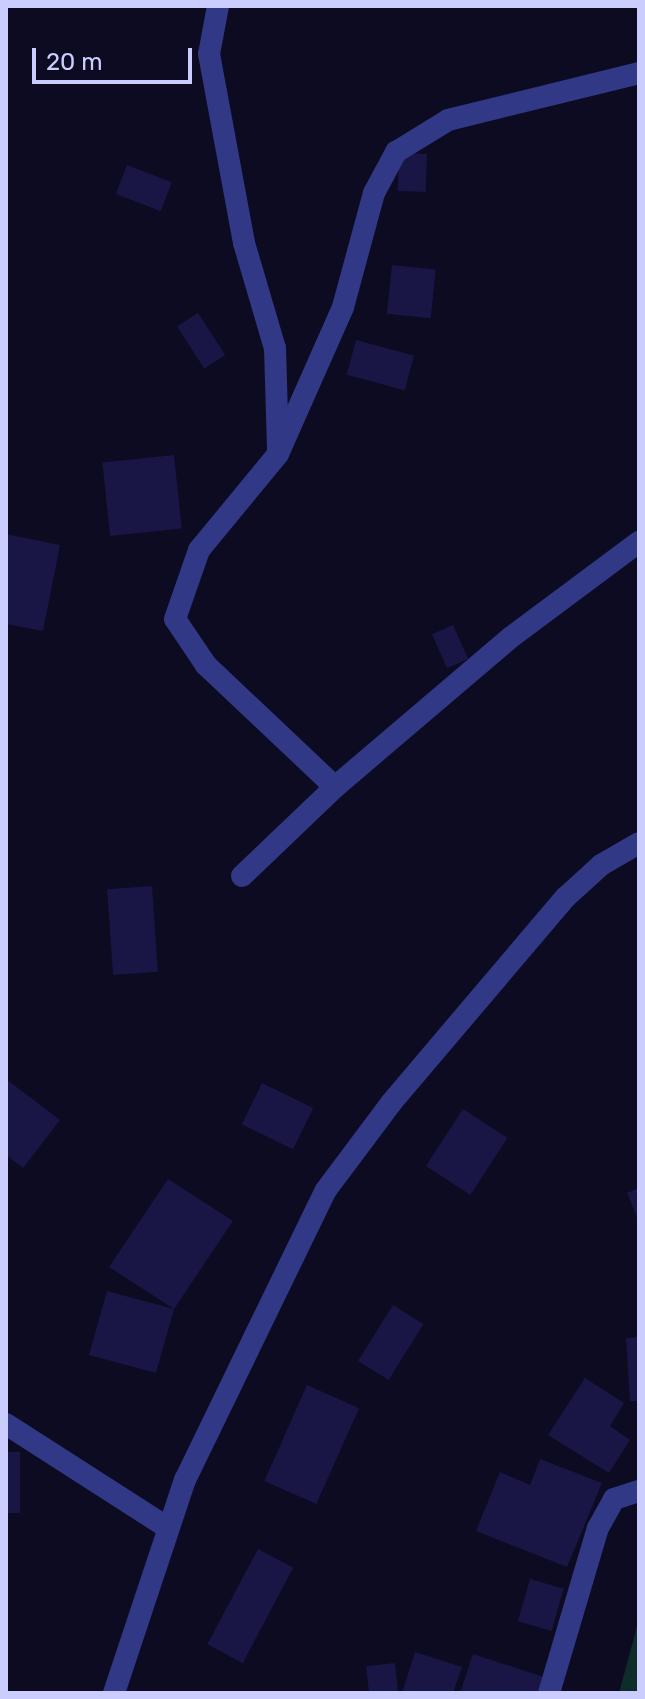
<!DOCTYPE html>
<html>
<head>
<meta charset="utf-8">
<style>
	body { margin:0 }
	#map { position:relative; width:645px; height:1699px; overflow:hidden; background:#0c0b22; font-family:Rubik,sans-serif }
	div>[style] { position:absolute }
	.green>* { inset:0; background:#0e2d28 }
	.building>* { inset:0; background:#191545; transform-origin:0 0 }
	.service>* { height:22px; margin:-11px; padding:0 11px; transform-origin:11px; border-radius:11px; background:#313886 }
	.minor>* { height:22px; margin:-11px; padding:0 11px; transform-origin:11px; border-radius:11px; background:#313886 }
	span { translate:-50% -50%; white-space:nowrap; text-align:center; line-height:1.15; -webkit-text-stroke:8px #0c0b22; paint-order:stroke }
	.frame { position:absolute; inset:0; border:8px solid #cccdff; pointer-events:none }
	.scale { position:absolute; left:32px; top:48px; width:160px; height:36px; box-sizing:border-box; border:4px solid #cccdff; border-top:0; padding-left:10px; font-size:24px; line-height:28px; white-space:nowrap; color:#cccdff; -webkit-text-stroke:6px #0c0b22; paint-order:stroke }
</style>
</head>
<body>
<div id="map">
	<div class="green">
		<div style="clip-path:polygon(639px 1619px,639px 1693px,619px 1693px)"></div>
	</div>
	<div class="building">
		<div style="left:399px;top:153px;width:28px;height:38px;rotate:2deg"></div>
		<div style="left:127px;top:165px;width:48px;height:31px;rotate:21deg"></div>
		<div style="left:392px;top:265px;width:44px;height:49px;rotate:6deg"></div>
		<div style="left:198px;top:313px;width:50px;height:25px;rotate:57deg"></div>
		<div style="left:356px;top:340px;width:60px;height:36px;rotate:15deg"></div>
		<div style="left:174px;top:455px;width:74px;height:72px;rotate:84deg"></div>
		<div style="clip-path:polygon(6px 534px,60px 545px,43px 631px,6px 624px)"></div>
		<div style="left:453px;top:625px;width:37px;height:23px;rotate:66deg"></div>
		<div style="left:152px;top:886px;width:86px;height:45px;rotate:86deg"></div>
		<div style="clip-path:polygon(6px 1079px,60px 1120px,23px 1168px,6px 1155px)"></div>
		<div style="left:262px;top:1083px;width:57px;height:46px;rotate:26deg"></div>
		<div style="left:463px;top:1109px;width:53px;height:68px;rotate:33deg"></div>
		<div style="clip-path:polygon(168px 1179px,233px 1221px,174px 1309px,156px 1373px,89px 1355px,107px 1291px,174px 1309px,109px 1267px)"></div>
		<div style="clip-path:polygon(639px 1188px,639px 1222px,627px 1193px)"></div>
		<div style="left:393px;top:1305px;width:36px;height:66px;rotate:32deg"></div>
		<div style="clip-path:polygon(639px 1337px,639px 1401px,630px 1401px,626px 1338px)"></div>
		<div style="clip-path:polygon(585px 1378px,624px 1403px,610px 1426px,630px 1440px,609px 1473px,548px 1435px)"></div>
		<div style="left:307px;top:1385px;width:57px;height:105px;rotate:24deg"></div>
		<div style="left:6px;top:1452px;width:14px;height:61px"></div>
		<div style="clip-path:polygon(540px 1459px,602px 1483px,567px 1567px,476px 1531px,500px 1472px,530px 1485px)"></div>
		<div style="left:258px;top:1549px;width:40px;height:108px;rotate:28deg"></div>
		<div style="left:530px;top:1579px;width:35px;height:44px;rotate:16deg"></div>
		<div style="clip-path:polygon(415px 1652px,462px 1667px,453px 1693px,402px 1693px)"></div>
		<div style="clip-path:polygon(473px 1654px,550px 1679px,546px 1693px,460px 1693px)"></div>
		<div style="left:395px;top:1663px;width:30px;height:29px;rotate:84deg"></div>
	</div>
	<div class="service">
		<div style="left:218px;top:6px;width:49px;rotate:100.6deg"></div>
		<div style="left:209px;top:54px;width:192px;rotate:79.5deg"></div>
		<div style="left:244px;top:243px;width:109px;rotate:73.6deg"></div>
		<div style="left:275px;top:348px;width:100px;rotate:88.3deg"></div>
		<div style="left:335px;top:787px;width:178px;rotate:-136.6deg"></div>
		<div style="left:206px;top:665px;width:55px;rotate:-124deg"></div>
		<div style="left:175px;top:619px;width:73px;rotate:-70.8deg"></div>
		<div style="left:199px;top:550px;width:124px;rotate:-50.5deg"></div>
		<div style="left:278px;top:454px;width:161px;rotate:-66.1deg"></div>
		<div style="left:343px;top:307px;width:118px;rotate:-74.8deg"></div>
		<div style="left:374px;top:193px;width:47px;rotate:-61.8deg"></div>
		<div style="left:396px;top:152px;width:61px;rotate:-31.6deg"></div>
		<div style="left:448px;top:120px;width:197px;rotate:-13.8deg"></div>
	</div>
	<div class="minor">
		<div style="left:242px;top:876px;width:129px;rotate:-43.7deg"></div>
		<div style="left:335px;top:787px;width:230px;rotate:-40.4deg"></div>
		<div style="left:510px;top:638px;width:161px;rotate:-36.7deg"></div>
		<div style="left:6px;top:1424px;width:193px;rotate:32.7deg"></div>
		<div style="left:114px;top:1693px;width:225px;rotate:-71.6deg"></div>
		<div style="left:185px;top:1480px;width:322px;rotate:-64.1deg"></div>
		<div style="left:326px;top:1190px;width:109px;rotate:-53.2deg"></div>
		<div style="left:391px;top:1103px;width:270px;rotate:-49.7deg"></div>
		<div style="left:566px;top:897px;width:47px;rotate:-42.4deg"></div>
		<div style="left:601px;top:865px;width:44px;rotate:-30.1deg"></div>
		<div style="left:549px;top:1693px;width:172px;rotate:-73.5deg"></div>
		<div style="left:598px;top:1528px;width:33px;rotate:-61deg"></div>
		<div style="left:614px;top:1499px;width:26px;rotate:-18deg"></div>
	</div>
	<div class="frame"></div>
	<div class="scale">20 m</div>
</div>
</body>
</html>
